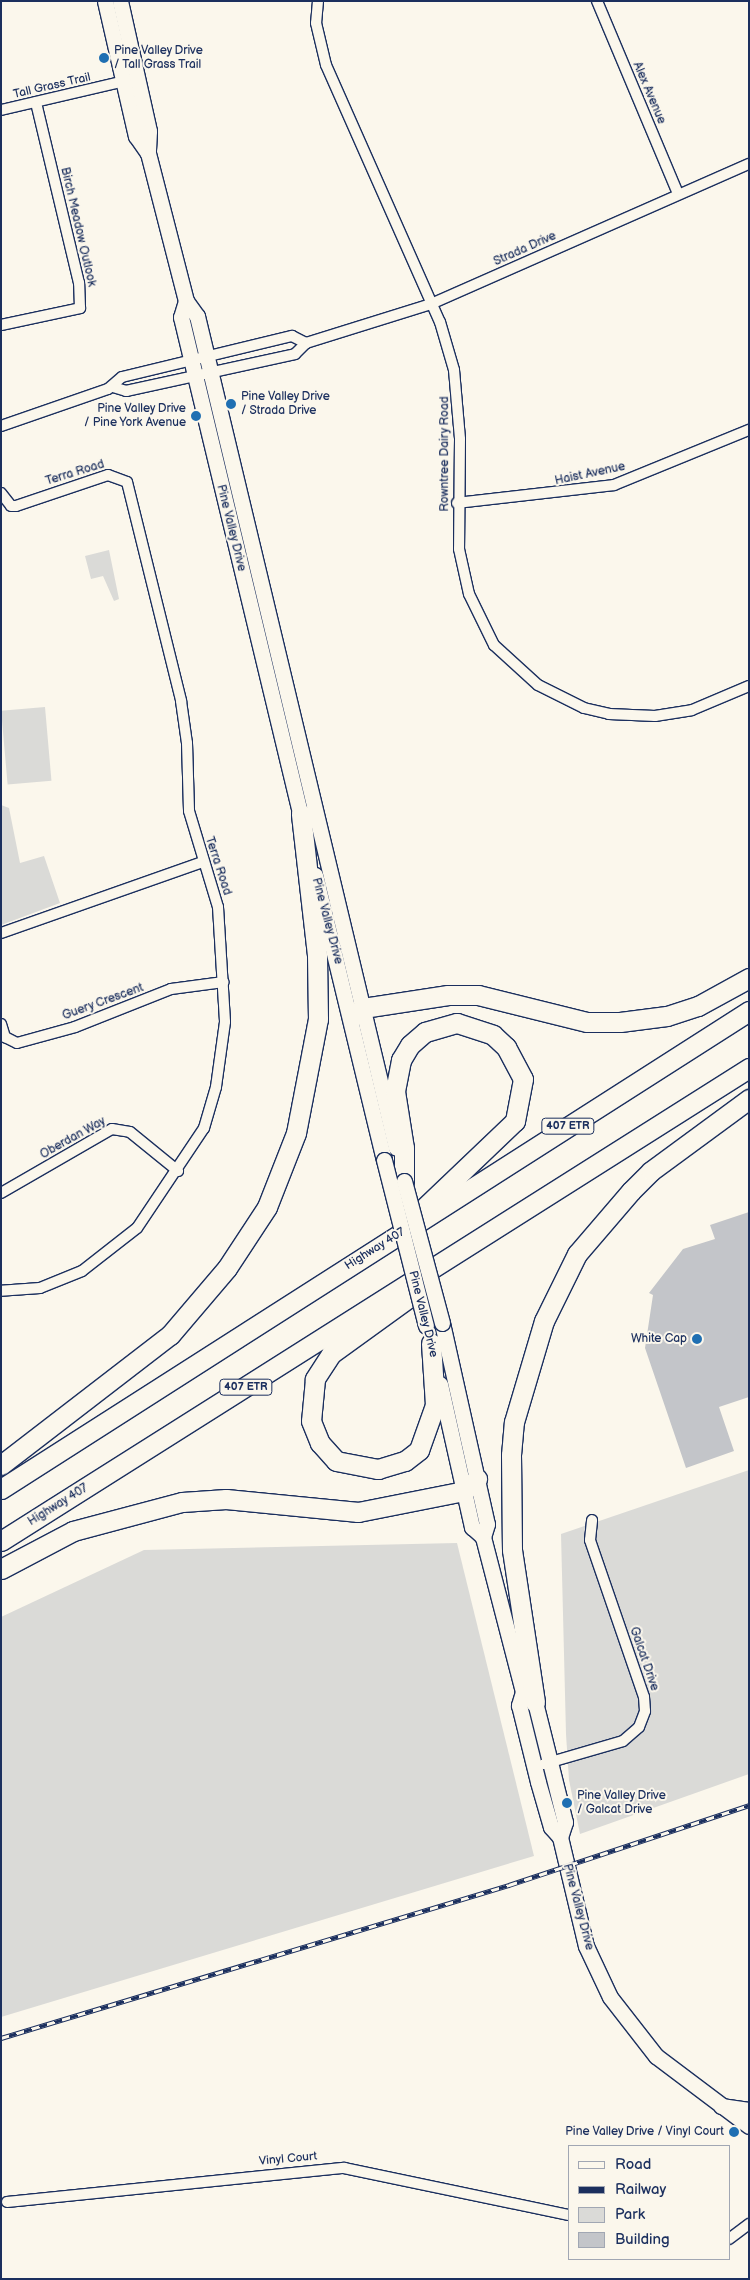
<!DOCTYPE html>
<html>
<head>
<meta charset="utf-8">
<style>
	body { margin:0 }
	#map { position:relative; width:750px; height:2280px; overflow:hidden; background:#fbf7ec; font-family:"Balsamiq Sans",sans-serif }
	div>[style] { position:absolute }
	.green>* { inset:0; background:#dadad7; transform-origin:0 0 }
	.building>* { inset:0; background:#c3c5c9 }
	.roads { filter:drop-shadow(1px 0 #1b2f5e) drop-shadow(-1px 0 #1b2f5e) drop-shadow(0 1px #1b2f5e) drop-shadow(0 -1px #1b2f5e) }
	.minor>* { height:10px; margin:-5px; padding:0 5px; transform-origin:5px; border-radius:5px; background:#fbf7ec }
	.secondary>* { height:15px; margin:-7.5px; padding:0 7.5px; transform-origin:7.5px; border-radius:7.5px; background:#fbf7ec }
	.motorway>* { height:19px; margin:-9.5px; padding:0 9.5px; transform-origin:9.5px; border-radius:9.5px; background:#fbf7ec }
	.rail>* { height:4.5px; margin-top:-2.25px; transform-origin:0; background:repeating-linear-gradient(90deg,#fbf7ec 0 8px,#1b2f5e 0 16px); box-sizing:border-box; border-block:1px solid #1b2f5e }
	.bridges { filter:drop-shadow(1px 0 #1b2f5e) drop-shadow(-1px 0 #1b2f5e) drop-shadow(0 1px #1b2f5e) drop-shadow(0 -1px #1b2f5e) }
	.secondary-bridge>* { height:15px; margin:-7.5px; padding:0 7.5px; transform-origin:7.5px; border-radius:7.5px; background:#fbf7ec }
	.dots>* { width:14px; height:14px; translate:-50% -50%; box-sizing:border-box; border:2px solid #fbf7ec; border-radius:50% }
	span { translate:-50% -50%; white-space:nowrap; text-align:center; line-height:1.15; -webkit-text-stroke:4px #fbf7ec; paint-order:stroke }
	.shield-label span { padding:1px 4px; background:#fbf7ec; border:1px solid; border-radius:4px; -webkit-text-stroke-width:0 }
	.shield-label { font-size:11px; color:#1b2f5e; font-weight:700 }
	.poi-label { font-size:12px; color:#1b2f5e }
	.left { translate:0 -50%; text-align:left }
	.right { translate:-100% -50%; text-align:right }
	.street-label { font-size:12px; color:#1b2f5e }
	.frame { position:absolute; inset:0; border:2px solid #1b2f5e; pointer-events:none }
	.legend { position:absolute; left:568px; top:2145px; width:162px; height:115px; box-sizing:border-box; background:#fbf7ec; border:1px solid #a1a7b3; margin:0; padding:6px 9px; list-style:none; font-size:15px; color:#1b2f5e }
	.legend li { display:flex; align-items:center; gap:10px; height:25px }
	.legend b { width:25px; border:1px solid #a1a7b3 }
</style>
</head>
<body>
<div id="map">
	<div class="green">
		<div style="clip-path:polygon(109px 550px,119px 599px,114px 601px,103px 576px,91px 579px,85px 556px)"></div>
		<div style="left:45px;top:707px;width:74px;height:44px;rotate:85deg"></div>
		<div style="clip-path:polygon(1px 805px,9px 808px,20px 863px,44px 856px,60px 903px,1px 925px)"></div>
		<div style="clip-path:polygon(749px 1470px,749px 1774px,580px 1834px,569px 1780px,566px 1734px,561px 1534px)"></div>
		<div style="clip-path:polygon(457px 1543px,534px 1856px,1px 2017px,1px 1617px,144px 1550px)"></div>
	</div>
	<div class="building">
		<div style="clip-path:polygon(749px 1212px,749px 1397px,719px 1407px,734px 1451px,686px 1468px,645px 1348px,653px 1295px,649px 1293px,683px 1249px,715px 1239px,710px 1225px)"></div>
	</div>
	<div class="roads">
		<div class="minor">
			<div style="left:318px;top:1px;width:22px;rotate:95deg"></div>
			<div style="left:316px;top:23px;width:43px;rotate:76.6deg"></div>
			<div style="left:326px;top:65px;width:281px;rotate:66.1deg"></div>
			<div style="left:440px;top:322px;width:50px;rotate:73.7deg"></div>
			<div style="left:454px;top:370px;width:69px;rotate:85deg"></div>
			<div style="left:460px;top:439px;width:110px;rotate:90.5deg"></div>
			<div style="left:459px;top:549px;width:46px;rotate:77.5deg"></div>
			<div style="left:469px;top:594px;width:57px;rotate:63.9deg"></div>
			<div style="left:494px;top:645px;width:59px;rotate:42.3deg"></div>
			<div style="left:538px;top:685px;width:51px;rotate:26.6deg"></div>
			<div style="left:584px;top:708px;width:26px;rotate:13deg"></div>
			<div style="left:609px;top:714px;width:46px;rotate:2.5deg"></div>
			<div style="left:655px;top:716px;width:37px;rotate:-9deg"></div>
			<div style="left:692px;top:710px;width:62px;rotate:-22.8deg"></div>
			<div style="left:597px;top:1px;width:209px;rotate:67.2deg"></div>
			<div style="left:1px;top:110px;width:131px;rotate:-13.2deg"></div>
			<div style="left:1px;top:325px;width:81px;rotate:-12.1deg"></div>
			<div style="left:80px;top:308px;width:25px;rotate:-92deg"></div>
			<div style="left:79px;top:283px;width:186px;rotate:-103.4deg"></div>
			<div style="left:113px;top:387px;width:14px;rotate:17deg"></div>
			<div style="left:126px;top:391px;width:173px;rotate:-12.3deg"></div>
			<div style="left:295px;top:354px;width:16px;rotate:-45deg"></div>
			<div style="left:306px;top:343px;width:131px;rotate:-17.3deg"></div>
			<div style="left:431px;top:304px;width:347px;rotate:-23.8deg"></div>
			<div style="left:1px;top:426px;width:113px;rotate:-19.1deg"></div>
			<div style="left:108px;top:389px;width:18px;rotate:-41deg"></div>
			<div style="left:122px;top:377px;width:175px;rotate:-13.6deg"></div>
			<div style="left:292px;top:336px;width:16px;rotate:27deg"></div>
			<div style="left:1px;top:493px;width:16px;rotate:52deg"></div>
			<div style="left:11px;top:506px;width:5px"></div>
			<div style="left:16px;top:506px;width:97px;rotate:-18.6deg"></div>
			<div style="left:108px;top:475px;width:20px;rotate:20deg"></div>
			<div style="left:127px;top:482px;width:226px;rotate:76.1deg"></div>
			<div style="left:181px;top:701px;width:42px;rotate:81.9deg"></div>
			<div style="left:187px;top:743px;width:68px;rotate:88.3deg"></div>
			<div style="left:189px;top:811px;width:100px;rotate:73.2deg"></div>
			<div style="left:218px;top:907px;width:115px;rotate:86.5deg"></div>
			<div style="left:225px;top:1022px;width:66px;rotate:97.9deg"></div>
			<div style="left:216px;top:1087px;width:43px;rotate:106.3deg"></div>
			<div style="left:204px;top:1128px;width:120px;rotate:123.8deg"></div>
			<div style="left:137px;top:1228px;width:70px;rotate:142deg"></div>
			<div style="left:82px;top:1271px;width:45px;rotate:158deg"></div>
			<div style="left:40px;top:1288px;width:39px;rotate:176deg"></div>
			<div style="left:457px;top:503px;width:158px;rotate:-6.5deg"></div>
			<div style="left:614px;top:485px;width:146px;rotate:-22.2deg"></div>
			<div style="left:1px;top:933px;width:214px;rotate:-19.4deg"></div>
			<div style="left:1px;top:1024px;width:14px;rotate:73deg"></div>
			<div style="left:5px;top:1037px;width:13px;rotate:27deg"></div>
			<div style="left:17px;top:1043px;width:60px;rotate:-15.4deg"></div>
			<div style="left:75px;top:1027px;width:103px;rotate:-21.6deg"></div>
			<div style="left:171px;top:989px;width:53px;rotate:-7.5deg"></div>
			<div style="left:1px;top:1193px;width:128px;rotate:-30deg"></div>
			<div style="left:112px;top:1129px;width:18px;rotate:9deg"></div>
			<div style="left:130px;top:1132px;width:62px;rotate:39.1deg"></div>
			<div style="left:544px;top:1764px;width:82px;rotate:-16.2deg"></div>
			<div style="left:623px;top:1741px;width:21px;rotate:-41deg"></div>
			<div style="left:639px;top:1727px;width:17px;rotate:-69deg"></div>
			<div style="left:645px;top:1711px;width:14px;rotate:-94deg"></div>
			<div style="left:644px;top:1697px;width:166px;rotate:-109deg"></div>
			<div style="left:590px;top:1540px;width:20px;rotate:-84deg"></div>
			<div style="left:7px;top:2202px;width:339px;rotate:-5.8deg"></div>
			<div style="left:344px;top:2168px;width:230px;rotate:11.8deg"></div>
			<div style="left:729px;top:2239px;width:25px;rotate:-37deg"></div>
		</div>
		<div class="secondary">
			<div style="left:105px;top:1px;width:139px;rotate:77.1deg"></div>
			<div style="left:136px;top:136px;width:21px;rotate:55deg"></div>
			<div style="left:120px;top:1px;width:133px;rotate:77.4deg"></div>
			<div style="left:149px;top:131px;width:22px;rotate:93deg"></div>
			<div style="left:148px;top:153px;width:153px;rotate:75.6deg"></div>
			<div style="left:186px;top:301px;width:19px;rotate:54deg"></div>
			<div style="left:197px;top:316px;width:855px;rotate:76.55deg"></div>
			<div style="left:186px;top:301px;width:17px;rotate:107deg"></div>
			<div style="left:181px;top:317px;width:522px;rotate:76.5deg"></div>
			<div style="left:315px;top:875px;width:293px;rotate:76.4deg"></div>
			<div style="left:442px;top:1323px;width:206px;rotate:77.4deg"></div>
			<div style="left:487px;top:1524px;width:14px;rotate:107deg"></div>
			<div style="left:440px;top:1384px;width:147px;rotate:77.4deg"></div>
			<div style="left:472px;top:1527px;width:15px;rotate:42deg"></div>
			<div style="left:483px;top:1537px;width:160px;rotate:75.5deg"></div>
			<div style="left:523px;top:1692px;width:14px;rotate:107deg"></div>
			<div style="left:519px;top:1705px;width:79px;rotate:76.1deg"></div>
			<div style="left:538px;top:1782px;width:47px;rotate:73.9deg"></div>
			<div style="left:551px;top:1827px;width:13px;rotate:48deg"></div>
			<div style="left:560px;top:1837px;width:112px;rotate:76.6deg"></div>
			<div style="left:586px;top:1946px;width:56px;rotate:64.8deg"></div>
			<div style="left:610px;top:1997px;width:75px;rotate:52.1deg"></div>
			<div style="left:656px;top:2056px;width:116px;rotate:37deg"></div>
			<div style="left:526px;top:1695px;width:11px;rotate:38deg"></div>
			<div style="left:535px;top:1702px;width:124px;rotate:76deg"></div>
			<div style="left:565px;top:1822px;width:16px;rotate:108deg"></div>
			<div style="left:721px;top:2106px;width:28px;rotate:8deg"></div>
		</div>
		<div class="motorway">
			<div style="left:353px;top:1016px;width:13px;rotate:-39deg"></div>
			<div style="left:363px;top:1008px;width:86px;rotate:-8.7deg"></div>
			<div style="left:448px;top:995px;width:30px"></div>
			<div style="left:478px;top:995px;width:112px;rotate:13.9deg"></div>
			<div style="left:587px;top:1022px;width:33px"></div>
			<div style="left:620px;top:1022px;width:47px;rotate:-7.3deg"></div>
			<div style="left:667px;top:1016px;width:33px;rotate:-18deg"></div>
			<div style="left:698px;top:1006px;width:58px;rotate:-28.8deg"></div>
			<div style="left:404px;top:1181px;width:33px;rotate:-90deg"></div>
			<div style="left:404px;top:1148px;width:58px;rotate:-99deg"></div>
			<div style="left:395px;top:1091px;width:32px;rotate:-79deg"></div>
			<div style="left:401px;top:1060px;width:17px;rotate:-59deg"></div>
			<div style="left:410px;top:1045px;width:20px;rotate:-41deg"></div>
			<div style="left:425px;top:1032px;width:33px;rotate:-16deg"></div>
			<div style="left:457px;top:1023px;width:38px;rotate:18deg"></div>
			<div style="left:493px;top:1035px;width:18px;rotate:43deg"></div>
			<div style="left:506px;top:1047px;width:36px;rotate:62deg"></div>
			<div style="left:523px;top:1079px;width:43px;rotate:100.8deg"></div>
			<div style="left:515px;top:1121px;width:124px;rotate:136.3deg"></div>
			<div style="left:411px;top:1296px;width:99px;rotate:144.1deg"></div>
			<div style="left:331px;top:1354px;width:30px;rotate:123deg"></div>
			<div style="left:315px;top:1379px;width:42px;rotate:95.4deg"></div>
			<div style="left:311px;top:1421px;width:24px;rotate:68deg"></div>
			<div style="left:320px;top:1443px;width:24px;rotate:48deg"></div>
			<div style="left:336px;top:1461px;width:43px;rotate:10.8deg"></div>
			<div style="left:378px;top:1469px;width:28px;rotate:-17deg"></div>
			<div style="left:405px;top:1461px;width:18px;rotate:-38deg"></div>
			<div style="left:419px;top:1450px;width:48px;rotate:-70.4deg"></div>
			<div style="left:435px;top:1405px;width:62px;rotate:-93.7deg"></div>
			<div style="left:1px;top:1465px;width:213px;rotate:-37.6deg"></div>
			<div style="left:170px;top:1335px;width:88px;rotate:-49.6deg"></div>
			<div style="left:227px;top:1268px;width:73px;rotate:-56.7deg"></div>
			<div style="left:267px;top:1207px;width:79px;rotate:-68.6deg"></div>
			<div style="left:296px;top:1133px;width:116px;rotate:-79.1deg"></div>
			<div style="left:318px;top:1019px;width:64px;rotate:-90.9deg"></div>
			<div style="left:317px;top:955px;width:142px;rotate:-96.5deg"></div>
			<div style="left:1px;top:1489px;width:888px;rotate:-32.58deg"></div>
			<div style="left:1px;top:1541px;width:885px;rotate:-32.31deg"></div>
			<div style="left:1px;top:1569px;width:81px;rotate:-27.8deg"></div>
			<div style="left:73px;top:1531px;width:113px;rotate:-14.9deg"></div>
			<div style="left:182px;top:1502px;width:44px;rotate:-3.9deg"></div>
			<div style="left:226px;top:1499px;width:133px;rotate:5.6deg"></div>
			<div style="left:358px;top:1512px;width:108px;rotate:-11.2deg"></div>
			<div style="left:464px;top:1491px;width:18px;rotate:-43deg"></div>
			<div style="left:535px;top:1702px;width:154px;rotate:-98.6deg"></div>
			<div style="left:512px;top:1550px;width:95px;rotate:-90.6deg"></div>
			<div style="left:511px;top:1455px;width:33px;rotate:-85deg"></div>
			<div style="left:514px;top:1422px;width:105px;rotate:-73.5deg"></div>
			<div style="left:544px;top:1321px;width:75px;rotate:-63.8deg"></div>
			<div style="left:577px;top:1254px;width:83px;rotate:-49.4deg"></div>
			<div style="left:631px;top:1191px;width:28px;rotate:-45deg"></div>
			<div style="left:651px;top:1171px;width:122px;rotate:-36.3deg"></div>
		</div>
	</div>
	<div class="rail">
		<div style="left:1px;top:2038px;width:531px;rotate:-16.76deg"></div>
		<div style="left:509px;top:1885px;width:253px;rotate:-18.4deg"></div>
	</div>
	<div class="bridges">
		<div class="secondary-bridge">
			<div style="left:384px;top:1160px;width:171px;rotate:75.8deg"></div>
			<div style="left:404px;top:1181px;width:147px;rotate:75deg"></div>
		</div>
	</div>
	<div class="dots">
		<div style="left:104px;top:58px;background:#1f6fb2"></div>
		<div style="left:231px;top:404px;background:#1f6fb2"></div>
		<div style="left:196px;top:416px;background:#1f6fb2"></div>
		<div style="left:697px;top:1339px;background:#1f6fb2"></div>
		<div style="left:567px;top:1803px;background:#1f6fb2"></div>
		<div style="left:734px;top:2132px;background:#1f6fb2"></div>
	</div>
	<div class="shield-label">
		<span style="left:568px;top:1126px">407 ETR</span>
		<span style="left:246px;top:1387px">407 ETR</span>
	</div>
	<div class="poi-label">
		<span class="left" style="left:114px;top:58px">Pine Valley Drive<br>/ Tall Grass Trail</span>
		<span class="left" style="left:241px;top:404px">Pine Valley Drive<br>/ Strada Drive</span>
		<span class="right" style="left:186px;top:416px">Pine Valley Drive<br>/ Pine York Avenue</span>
		<span class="right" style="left:687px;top:1339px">White Cap</span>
		<span class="left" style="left:577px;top:1803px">Pine Valley Drive<br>/ Galcat Drive</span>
		<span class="right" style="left:724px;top:2132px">Pine Valley Drive / Vinyl Court</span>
	</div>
	<div class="street-label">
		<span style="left:52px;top:86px;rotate:-13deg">Tall Grass Trail</span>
		<span style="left:649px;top:93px;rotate:67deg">Alex Avenue</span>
		<span style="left:78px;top:227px;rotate:77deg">Birch Meadow Outlook</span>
		<span style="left:525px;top:249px;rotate:-24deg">Strada Drive</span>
		<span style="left:445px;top:454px;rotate:-90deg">Rowntree Dairy Road</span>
		<span style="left:75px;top:473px;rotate:-17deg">Terra Road</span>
		<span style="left:590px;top:474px;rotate:-12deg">Haist Avenue</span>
		<span style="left:231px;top:528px;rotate:76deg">Pine Valley Drive</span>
		<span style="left:218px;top:866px;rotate:72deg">Terra Road</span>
		<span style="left:327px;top:921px;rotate:75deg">Pine Valley Drive</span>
		<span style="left:103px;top:1002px;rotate:-20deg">Guery Crescent</span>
		<span style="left:73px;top:1138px;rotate:-29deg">Oberdan Way</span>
		<span style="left:375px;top:1249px;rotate:-32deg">Highway 407</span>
		<span style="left:423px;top:1314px;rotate:76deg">Pine Valley Drive</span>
		<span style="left:58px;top:1505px;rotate:-32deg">Highway 407</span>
		<span style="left:644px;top:1659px;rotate:71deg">Galcat Drive</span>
		<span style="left:578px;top:1907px;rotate:75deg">Pine Valley Drive</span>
		<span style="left:288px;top:2159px;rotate:-5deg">Vinyl Court</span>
	</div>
	<div class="frame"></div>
	<ul class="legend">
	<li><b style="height:6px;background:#fbf7ec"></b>Road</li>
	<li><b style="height:6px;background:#1b2f5e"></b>Railway</li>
	<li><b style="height:14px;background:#dadad7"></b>Park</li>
	<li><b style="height:14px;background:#c3c5c9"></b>Building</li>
	</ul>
</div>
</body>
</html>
